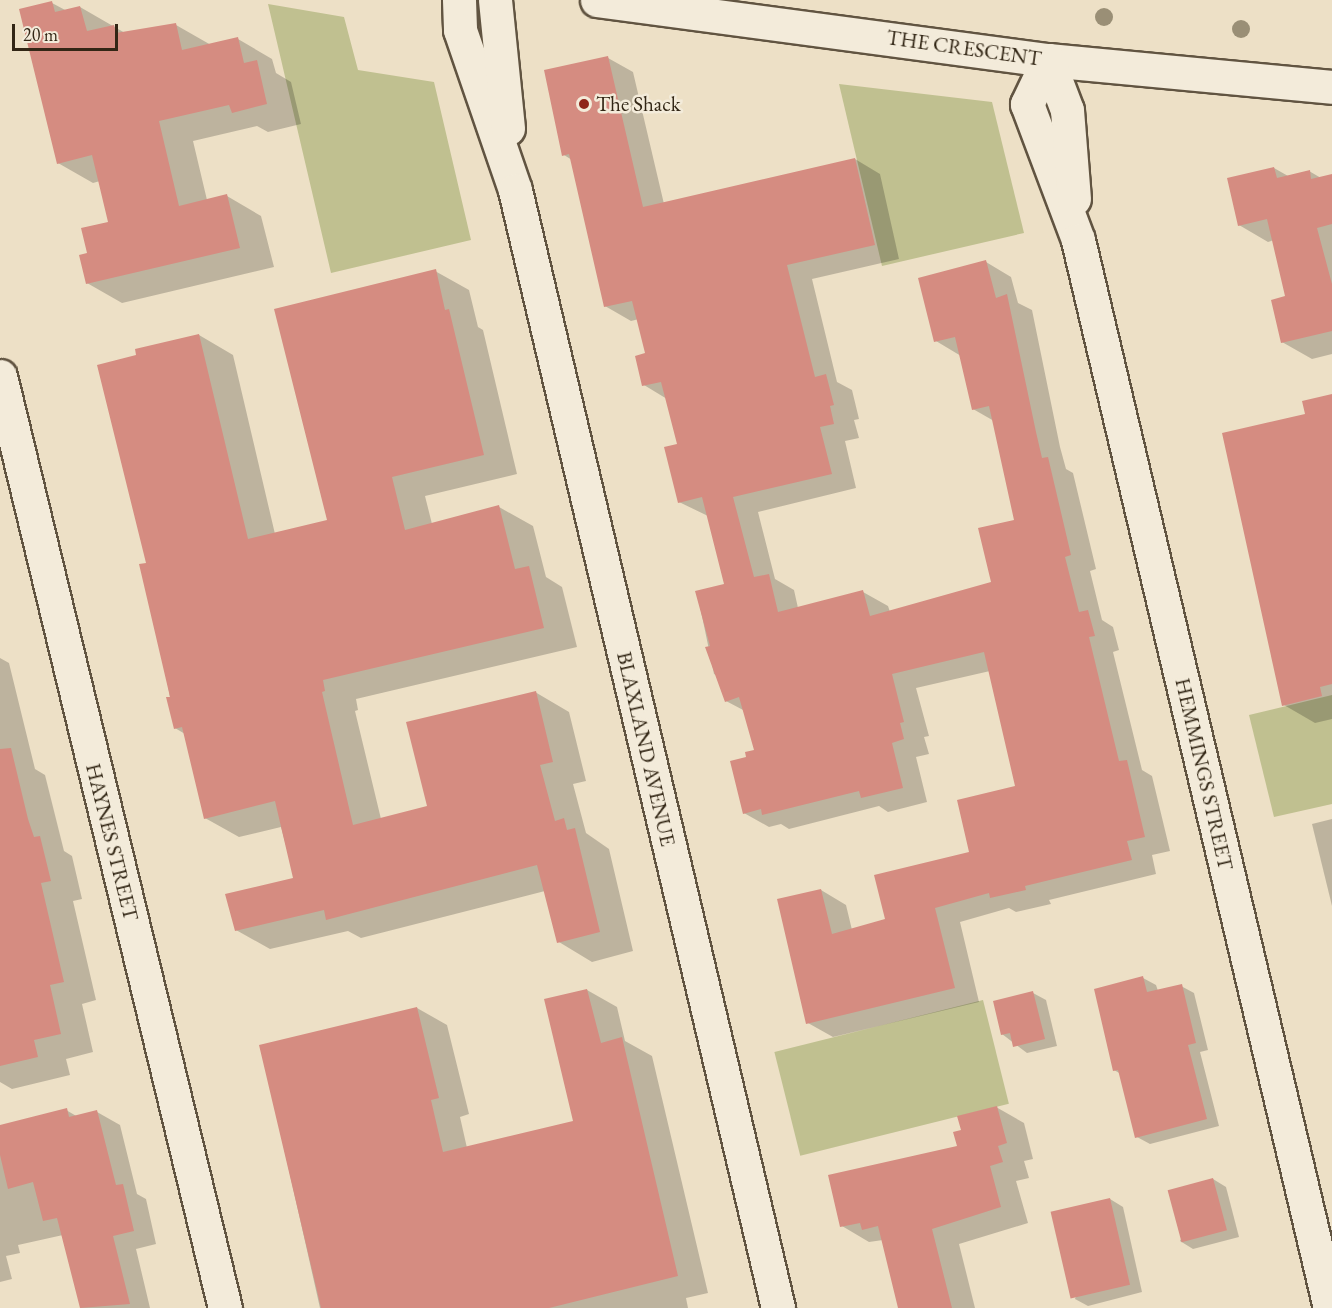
<!DOCTYPE html>
<html>
<head>
<meta charset="utf-8">
<style>
	body { margin:0 }
	#map { position:relative; width:1332px; height:1308px; overflow:hidden; background:#ede0c6; font-family:"EB Garamond",serif }
	div>[style] { position:absolute }
	.green>* { inset:0; background:#c0c090; transform-origin:0 0 }
	.shadow>* { inset:0; background:#0003 }
	.building>* { inset:0; background:#d58c81; transform-origin:0 0 }
	.roads { filter:drop-shadow(2px 0 #615441) drop-shadow(-2px 0 #615441) drop-shadow(0 2px #615441) drop-shadow(0 -2px #615441) }
	.street>* { height:33px; margin:-16.5px; padding:0 16.5px; transform-origin:16.5px; border-radius:16.5px; background:#f3ebda }
	.trees>* { width:18px; height:18px; margin:-9px; border-radius:50%; background:#9a8f76 }
	.dots>* { width:16px; height:16px; translate:-50% -50%; box-sizing:border-box; border:3px solid #f3ebda; border-radius:50% }
	span { translate:-50% -50%; white-space:nowrap; text-align:center; line-height:1.15; -webkit-text-stroke:5px #f3ebda; paint-order:stroke }
	.street-label { font-size:21px; color:#322615 }
	.poi-label { font-size:21px; color:#322615 }
	.left { translate:0 -50%; text-align:left }
	.scale { position:absolute; left:12px; top:24px; width:106px; height:27px; box-sizing:border-box; border:3px solid #322615; border-top:0; padding-left:8px; font-size:18px; line-height:21px; white-space:nowrap; color:#322615; -webkit-text-stroke:4px #f3ebda; paint-order:stroke }
</style>
</head>
<body>
<div id="map">
	<div class="green">
		<div style="clip-path:polygon(268px 4px,344px 17px,358px 70px,434px 82px,471px 240px,331px 273px)"></div>
		<div style="clip-path:polygon(839px 84px,992px 102px,1024px 233px,882px 266px)"></div>
		<div style="clip-path:polygon(1332px 695px,1332px 804px,1274px 817px,1249px 715px)"></div>
		<div style="left:983px;top:1000px;width:107px;height:215px;rotate:76deg"></div>
	</div>
	<div class="shadow">
		<div style="clip-path:polygon(52px 3px,67px 11px,80px 7px,125px 33px,176px 25px,211px 45px,238px 39px,272px 59px,276px 73px,291px 82px,301px 124px,268px 132px,257px 126px,193px 141px,207px 200px,227px 196px,261px 216px,274px 267px,122px 303px,87px 283px,110px 223px,100px 181px,93px 183px,58px 163px)"></div>
		<div style="clip-path:polygon(608px 58px,633px 72px,664px 204px,855px 159px,880px 174px,899px 259px,812px 279px,837px 382px,852px 390px,859px 419px,854px 420px,859px 438px,845px 441px,856px 488px,758px 512px,775px 579px,794px 590px,798px 608px,863px 592px,888px 606px,890px 612px,993px 583px,1016px 521px,994px 421px,973px 409px,961px 356px,936px 341px,986px 262px,1011px 277px,1018px 303px,1032px 310px,1060px 447px,1066px 469px,1073px 473px,1096px 569px,1090px 571px,1102px 620px,1113px 627px,1119px 650px,1113px 652px,1142px 770px,1152px 776px,1170px 851px,1152px 855px,1156px 874px,1049px 900px,1051px 904px,1016px 912px,1009px 908px,960px 922px,979px 1002px,833px 1037px,808px 1023px,821px 890px,846px 905px,852px 930px,887px 921px,971px 853px,1017px 787px,990px 671px,916px 688px,929px 736px,924px 737px,929px 754px,916px 757px,927px 802px,888px 812px,879px 806px,789px 829px,781px 824px,769px 827px,744px 813px,748px 758px,756px 751px,745px 711px,726px 701px,720px 677px,714px 674px,697px 592px,725px 585px,708px 516px,679px 502px,679px 445px,667px 399px,644px 385px,647px 354px,639px 319px,631px 321px,605px 306px,572px 160px,564px 155px)"></div>
		<div style="clip-path:polygon(1274px 168px,1288px 176px,1309px 171px,1321px 178px,1332px 177px,1332px 354px,1312px 359px,1282px 342px,1287px 297px,1274px 240px,1268px 242px,1239px 225px)"></div>
		<div style="clip-path:polygon(435px 271px,469px 290px,478px 327px,483px 330px,517px 474px,425px 496px,432px 524px,499px 507px,533px 526px,546px 577px,562px 587px,577px 647px,356px 699px,358px 710px,355px 711px,381px 819px,428px 807px,535px 692px,569px 712px,586px 781px,573px 784px,586px 833px,609px 849px,633px 951px,592px 962px,559px 942px,545px 891px,361px 938px,348px 931px,270px 949px,236px 930px,295px 879px,281px 827px,239px 837px,205px 818px,185px 734px,175px 728px,148px 564px,138px 356px,199px 335px,233px 355px,275px 534px,329px 521px)"></div>
		<div style="clip-path:polygon(1332px 396px,1332px 719px,1315px 723px,1284px 705px,1306px 415px)"></div>
		<div style="clip-path:polygon(0 658px,9px 663px,35px 769px,45px 775px,64px 851px,72px 856px,82px 899px,73px 901px,96px 1000px,82px 1004px,93px 1052px,66px 1059px,70px 1075px,12px 1089px,0 1082px)"></div>
		<div style="clip-path:polygon(1332px 819px,1332px 906px,1312px 824px)"></div>
		<div style="clip-path:polygon(1143px 978px,1156px 985px,1158px 991px,1181px 986px,1194px 993px,1208px 1050px,1200px 1052px,1219px 1126px,1150px 1144px,1137px 1137px,1121px 1074px,1114px 1070px)"></div>
		<div style="clip-path:polygon(587px 990px,617px 1007px,625px 1041px,652px 1056px,708px 1293px,686px 1298px,688px 1308px,320px 1308px,261px 1046px,417px 1008px,447px 1025px,469px 1114px,460px 1117px,467px 1148px,575px 1122px)"></div>
		<div style="clip-path:polygon(1033px 993px,1046px 1000px,1057px 1046px,1027px 1053px,1002px 1034px)"></div>
		<div style="clip-path:polygon(996px 1107px,1024px 1123px,1033px 1159px,1024px 1161px,1029px 1178px,1016px 1181px,1028px 1223px,959px 1244px,975px 1308px,899px 1308px,883px 1240px,869px 1242px,842px 1226px,959px 1147px,963px 1131px)"></div>
		<div style="clip-path:polygon(66px 1110px,78px 1117px,97px 1112px,120px 1125px,137px 1194px,146px 1199px,156px 1244px,136px 1249px,150px 1308px,81px 1308px,63px 1235px,18px 1245px,20px 1253px,6px 1256px,12px 1279px,0 1282px,0 1126px)"></div>
		<div style="clip-path:polygon(1213px 1179px,1226px 1187px,1239px 1237px,1193px 1249px,1180px 1241px)"></div>
		<div style="clip-path:polygon(1110px 1199px,1123px 1207px,1142px 1292px,1088px 1306px,1075px 1299px)"></div>
	</div>
	<div class="building">
		<div style="clip-path:polygon(52px 1px,55px 12px,80px 6px,87px 31px,114px 25px,116px 33px,176px 23px,182px 50px,238px 37px,244px 63px,257px 60px,267px 104px,232px 113px,229px 105px,159px 121px,179px 206px,227px 194px,240px 248px,86px 284px,79px 255px,87px 253px,81px 228px,108px 222px,92px 155px,57px 164px,19px 9px)"></div>
		<div style="clip-path:polygon(608px 56px,643px 207px,855px 158px,875px 245px,787px 265px,815px 377px,826px 374px,834px 405px,830px 406px,834px 424px,820px 427px,832px 474px,733px 497px,754px 577px,769px 574px,778px 612px,863px 590px,870px 616px,991px 582px,978px 528px,1014px 520px,989px 406px,972px 410px,955px 337px,934px 342px,918px 278px,986px 260px,996px 298px,1007px 294px,1036px 432px,1042px 458px,1048px 457px,1071px 555px,1065px 557px,1079px 612px,1088px 610px,1095px 636px,1089px 637px,1119px 761px,1127px 760px,1145px 837px,1127px 841px,1132px 860px,1025px 886px,1026px 890px,990px 898px,989px 893px,935px 908px,955px 988px,806px 1024px,777px 899px,821px 889px,832px 934px,885px 919px,874px 875px,969px 852px,957px 800px,1015px 786px,984px 652px,892px 674px,904px 722px,900px 723px,904px 739px,892px 743px,903px 788px,861px 798px,859px 791px,762px 815px,761px 809px,743px 814px,730px 761px,746px 757px,745px 752px,754px 750px,739px 697px,725px 702px,705px 647px,710px 646px,695px 591px,724px 584px,702px 497px,678px 503px,664px 447px,677px 444px,661px 382px,642px 386px,635px 356px,645px 353px,632px 301px,604px 307px,569px 154px,562px 156px,544px 70px)"></div>
		<div style="clip-path:polygon(1274px 167px,1277px 178px,1310px 170px,1311px 179px,1332px 174px,1332px 224px,1317px 228px,1332px 284px,1332px 331px,1281px 343px,1271px 300px,1285px 296px,1267px 219px,1238px 226px,1227px 178px)"></div>
		<div style="clip-path:polygon(436px 269px,445px 310px,449px 309px,484px 455px,392px 477px,405px 530px,499px 505px,515px 569px,529px 566px,544px 628px,323px 680px,325px 691px,322px 692px,353px 825px,427px 806px,406px 722px,536px 691px,553px 762px,540px 765px,555px 821px,564px 818px,567px 830px,575px 828px,600px 932px,557px 943px,537px 865px,326px 920px,324px 910px,235px 931px,225px 894px,293px 878px,275px 801px,204px 819px,182px 727px,174px 729px,166px 697px,170px 697px,139px 564px,146px 563px,97px 365px,136px 355px,135px 349px,199px 334px,248px 539px,327px 520px,274px 309px)"></div>
		<div style="clip-path:polygon(1332px 394px,1332px 684px,1320px 687px,1322px 696px,1282px 706px,1222px 433px,1305px 414px,1302px 401px)"></div>
		<div style="clip-path:polygon(11px 748px,28px 819px,34px 837px,40px 836px,51px 881px,41px 883px,64px 982px,50px 985px,61px 1034px,34px 1040px,38px 1057px,0 1066px,0 749px)"></div>
		<div style="clip-path:polygon(1143px 976px,1147px 992px,1182px 984px,1196px 1043px,1188px 1045px,1207px 1119px,1135px 1138px,1118px 1070px,1113px 1071px,1094px 989px)"></div>
		<div style="clip-path:polygon(587px 989px,601px 1043px,622px 1037px,678px 1276px,549px 1308px,321px 1308px,259px 1045px,417px 1007px,439px 1098px,431px 1100px,443px 1152px,573px 1121px,544px 999px)"></div>
		<div style="clip-path:polygon(1033px 991px,1045px 1039px,1013px 1047px,1010px 1033px,1001px 1035px,993px 1001px)"></div>
		<div style="clip-path:polygon(997px 1106px,1007px 1143px,998px 1146px,1003px 1162px,990px 1166px,1001px 1207px,932px 1229px,952px 1308px,898px 1308px,878px 1226px,862px 1230px,860px 1223px,840px 1227px,828px 1175px,957px 1146px,953px 1132px,961px 1130px,957px 1116px)"></div>
		<div style="clip-path:polygon(67px 1108px,69px 1117px,97px 1110px,116px 1185px,123px 1184px,134px 1231px,113px 1236px,130px 1304px,80px 1308px,57px 1218px,43px 1221px,33px 1182px,8px 1189px,0 1155px,0 1125px)"></div>
		<div style="left:1213px;top:1178px;width:54px;height:47px;rotate:75deg"></div>
		<div style="left:1110px;top:1198px;width:89px;height:61px;rotate:77deg"></div>
	</div>
	<div class="roads">
		<div class="street">
			<div style="left:459px;top:0;width:30px;rotate:88deg"></div>
			<div style="left:460px;top:30px;width:169px;rotate:71deg"></div>
			<div style="left:515px;top:190px;width:1149px;rotate:76.76deg"></div>
			<div style="left:495px;top:0;width:129px;rotate:84.2deg"></div>
			<div style="left:597px;top:0;width:455px;rotate:7.6deg"></div>
			<div style="left:1048px;top:60px;width:285px;rotate:5.4deg"></div>
			<div style="left:1048px;top:60px;width:49px;rotate:115.5deg"></div>
			<div style="left:1027px;top:104px;width:145px;rotate:69.4deg"></div>
			<div style="left:1078px;top:240px;width:1097px;rotate:76.72deg"></div>
			<div style="left:1048px;top:60px;width:53px;rotate:69.2deg"></div>
			<div style="left:1067px;top:110px;width:89px;rotate:85.5deg"></div>
			<div style="left:0;top:376px;width:959px;rotate:76.43deg"></div>
		</div>
	</div>
	<div class="trees">
		<div style="left:1104px;top:17px"></div>
		<div style="left:1241px;top:29px"></div>
	</div>
	<div class="dots">
		<div style="left:584px;top:104px;background:#8f2418"></div>
	</div>
	<div class="street-label">
		<span style="left:964px;top:48px;rotate:8deg">THE CRESCENT</span>
		<span style="left:646px;top:749px;rotate:77deg">BLAXLAND AVENUE</span>
		<span style="left:1204px;top:774px;rotate:77deg">HEMMINGS STREET</span>
		<span style="left:112px;top:842px;rotate:76deg">HAYNES STREET</span>
	</div>
	<div class="poi-label">
		<span class="left" style="left:596px;top:104px">The Shack</span>
	</div>
	<div class="scale">20 m</div>
</div>
</body>
</html>
